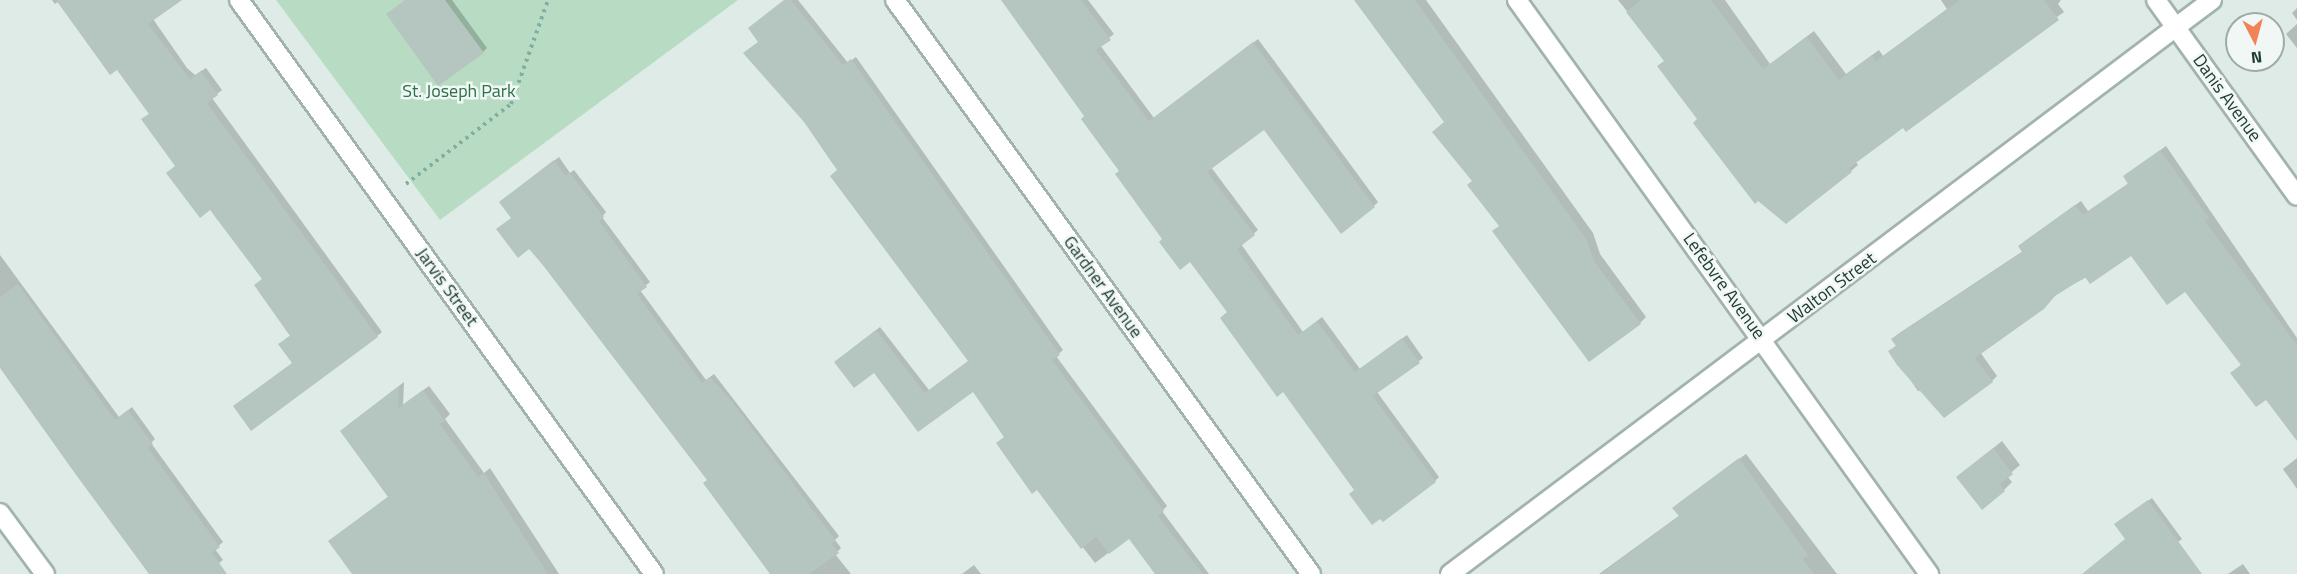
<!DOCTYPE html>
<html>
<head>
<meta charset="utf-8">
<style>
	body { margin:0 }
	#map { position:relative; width:2297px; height:574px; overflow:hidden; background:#dfebe6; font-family:"Titillium Web",sans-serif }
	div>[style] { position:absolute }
	.green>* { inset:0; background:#b8dcc3 }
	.shadow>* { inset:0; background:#0003 }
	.building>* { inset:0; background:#b5c5bf }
	.path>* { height:4px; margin-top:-2px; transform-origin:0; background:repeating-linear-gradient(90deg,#80aea2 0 3px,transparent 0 7.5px) }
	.roads { filter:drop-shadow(2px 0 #a2b3ad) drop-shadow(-2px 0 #a2b3ad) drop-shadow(0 2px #a2b3ad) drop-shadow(0 -2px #a2b3ad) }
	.minor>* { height:18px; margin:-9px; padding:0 9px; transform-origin:9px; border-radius:9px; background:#fff }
	.tertiary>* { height:18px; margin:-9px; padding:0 9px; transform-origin:9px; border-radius:9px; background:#fff }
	span { translate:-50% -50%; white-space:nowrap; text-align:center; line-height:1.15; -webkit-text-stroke:5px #f0f7f4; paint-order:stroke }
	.park-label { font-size:18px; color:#2b7149 }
	.street-label { font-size:18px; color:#203b35 }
	.north { position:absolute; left:2225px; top:12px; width:60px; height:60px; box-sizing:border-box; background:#f0f7f4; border:2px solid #9daca8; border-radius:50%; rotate:174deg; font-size:16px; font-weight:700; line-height:24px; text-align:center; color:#203b35 }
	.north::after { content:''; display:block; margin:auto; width:21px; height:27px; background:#f28356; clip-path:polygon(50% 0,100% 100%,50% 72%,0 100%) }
</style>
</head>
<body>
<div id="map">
	<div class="green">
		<div style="clip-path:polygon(276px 0,738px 0,440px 220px)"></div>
	</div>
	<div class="shadow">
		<div style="clip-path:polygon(52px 0,156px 0,153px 19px,187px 68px,195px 75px,206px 68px,222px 90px,212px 98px,382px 332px,377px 336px,293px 363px,284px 340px,291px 335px,264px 279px,143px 119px,150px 113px,117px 68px,59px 1px,55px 4px)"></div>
		<div style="clip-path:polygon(406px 0,452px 0,487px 48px,483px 52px)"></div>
		<div style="clip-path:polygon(785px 0,798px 0,848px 63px,856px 57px,1063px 350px,1056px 356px,1167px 506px,1162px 511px,1209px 574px,1157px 574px,1129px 537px,1095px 563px,1037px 488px,973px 389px,918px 430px,874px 371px,840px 358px,880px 327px,929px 390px,970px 360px,832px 176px,839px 170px,760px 41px)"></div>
		<div style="clip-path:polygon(1003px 0,1088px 0,1114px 34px,1100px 45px,1154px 118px,1258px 39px,1378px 202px,1374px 206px,1264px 128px,1211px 167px,1258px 230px,1241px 244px,1303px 332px,1322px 317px,1360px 369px,1407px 335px,1423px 358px,1377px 392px,1439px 477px,1435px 481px,1355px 490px,1190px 260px,1164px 238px,1086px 116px)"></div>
		<div style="clip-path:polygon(1356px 0,1426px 0,1593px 233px,1600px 254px,1646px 317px,1640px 323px,1500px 225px,1445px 122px)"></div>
		<div style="clip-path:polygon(1618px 0,1725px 0,1770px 64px,1814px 31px,1846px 74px,1879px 50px,1883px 56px,1947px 9px,1941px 0,2061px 0,2058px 4px,2064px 12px,1855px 161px,1858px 165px,1851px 171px,1699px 119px,1666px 60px)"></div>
		<div style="clip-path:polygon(2297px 8px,2297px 20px,2292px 13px)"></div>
		<div style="clip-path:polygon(2297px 24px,2297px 48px,2286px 34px)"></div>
		<div style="clip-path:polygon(2166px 146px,2297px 338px,2297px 439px,2266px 398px,2232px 373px,2242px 364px,2185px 290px,2131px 254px,2056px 293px,1980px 352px,1997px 376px,1992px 381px,1918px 391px,1890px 351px,1897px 345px,1893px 339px,1898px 334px,2023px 251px,2020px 246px,2025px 241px,2081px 201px,2088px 211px,2129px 183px,2125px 176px)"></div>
		<div style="clip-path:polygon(559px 157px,570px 173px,574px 170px,606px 212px,602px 217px,650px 282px,640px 290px,706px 380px,714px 374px,839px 536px,835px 540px,841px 548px,835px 554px,851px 574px,771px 574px,708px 480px,512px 217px,505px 198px)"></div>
		<div style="clip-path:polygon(0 255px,119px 417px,132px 407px,155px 439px,151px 443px,223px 542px,215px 549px,223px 560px,219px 563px,222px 574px,154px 574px,0 365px)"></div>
		<div style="clip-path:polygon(404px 382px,403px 405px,429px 386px,450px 414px,445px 419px,484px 473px,490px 468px,559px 574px,383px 574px,336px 536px,389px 496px,348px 425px)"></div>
		<div style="clip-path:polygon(2002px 441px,2020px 465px,2007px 476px,2012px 482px,2004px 490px,1958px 477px)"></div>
		<div style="clip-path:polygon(1746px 454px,1837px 574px,1599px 574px,1680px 515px,1674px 508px,1680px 502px)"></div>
		<div style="clip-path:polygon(2297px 458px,2297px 489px,2283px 469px)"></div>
		<div style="clip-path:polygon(2152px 498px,2182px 539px,2136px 574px,2084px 574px,2126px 539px,2120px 521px)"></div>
		<div style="clip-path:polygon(2243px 564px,2250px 574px,2228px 574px)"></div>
		<div style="clip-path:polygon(974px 565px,981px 574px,962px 574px)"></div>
	</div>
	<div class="building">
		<div style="clip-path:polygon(56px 0,182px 0,148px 24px,190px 79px,201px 71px,218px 95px,207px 103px,378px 337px,251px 431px,233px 406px,292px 363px,278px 344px,290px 336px,254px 285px,262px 279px,210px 210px,200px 218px,166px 173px,175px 166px,141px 119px,149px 114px,117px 70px,110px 75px)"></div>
		<div style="clip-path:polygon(405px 0,445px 0,484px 53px,438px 86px,386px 14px)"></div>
		<div style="clip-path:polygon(784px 0,791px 0,843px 65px,851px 59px,1060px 355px,1052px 360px,1164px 511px,1158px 516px,1203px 574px,1155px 574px,1129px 539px,1109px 554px,1096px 537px,1081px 549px,1037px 490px,1032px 494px,996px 443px,1004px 437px,973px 392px,918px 432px,874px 373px,854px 388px,834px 362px,876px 330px,925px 393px,968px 361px,830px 176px,837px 170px,804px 122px,743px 53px,758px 42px,748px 28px)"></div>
		<div style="clip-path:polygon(1001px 0,1081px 0,1111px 40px,1096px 50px,1149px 121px,1253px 42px,1375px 207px,1341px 234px,1264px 130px,1207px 172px,1255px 235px,1237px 249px,1298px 335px,1317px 321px,1355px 372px,1402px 338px,1420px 363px,1373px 396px,1436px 482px,1383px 522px,1380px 519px,1372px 525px,1349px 494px,1354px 490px,1283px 392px,1277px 397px,1220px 318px,1227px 312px,1190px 262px,1180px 270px,1159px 242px,1162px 239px,1115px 174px,1119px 171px,1081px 119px,1084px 116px)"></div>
		<div style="clip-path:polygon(1354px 0,1415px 0,1587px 240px,1594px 261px,1641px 324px,1589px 362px,1492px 231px,1499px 226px,1467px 185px,1472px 181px,1432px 132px,1444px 122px)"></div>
		<div style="clip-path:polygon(1641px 0,1711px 0,1763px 69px,1807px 37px,1839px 80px,1872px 55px,1876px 61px,1960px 0,2044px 0,2059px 20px,1906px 132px,1903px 128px,1849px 168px,1852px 172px,1786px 224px,1758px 201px,1755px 204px,1693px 123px,1697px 119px,1657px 66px,1664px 61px,1626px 12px)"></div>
		<div style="clip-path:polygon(2160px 150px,2209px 218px,2205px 221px,2297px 345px,2297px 441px,2266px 400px,2256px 407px,2230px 373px,2241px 365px,2185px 292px,2167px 305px,2131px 256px,2090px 284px,2085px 277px,2055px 296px,2044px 309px,1975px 358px,1993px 382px,1944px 418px,1897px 365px,1888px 351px,1896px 346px,1891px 339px,2022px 252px,2018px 246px,2075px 205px,2083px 215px,2128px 184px,2123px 176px)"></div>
		<div style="clip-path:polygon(554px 160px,566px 176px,569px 172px,604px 217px,599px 221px,647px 287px,637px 294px,702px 383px,710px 377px,730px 399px,836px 541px,832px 544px,839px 553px,809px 574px,770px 574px,703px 483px,707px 480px,542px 264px,529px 249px,518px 258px,496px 229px,511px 218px,499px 202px)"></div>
		<div style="clip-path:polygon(18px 284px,115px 420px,128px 410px,153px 444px,148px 448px,220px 547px,212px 553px,227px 574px,149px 574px,74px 472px,0 368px,0 297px)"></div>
		<div style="clip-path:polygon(399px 386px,398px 408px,423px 390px,445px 421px,440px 424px,478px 477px,484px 473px,548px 574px,352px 574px,328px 541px,388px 497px,340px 431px)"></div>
		<div style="clip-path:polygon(1993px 448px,2013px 474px,2000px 484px,2005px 491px,1982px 510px,1956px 477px)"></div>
		<div style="clip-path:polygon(1739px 458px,1808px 555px,1803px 559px,1814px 574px,1601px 574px,1679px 516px,1672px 508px)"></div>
		<div style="clip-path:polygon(2148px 500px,2202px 574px,2082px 574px,2125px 539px,2114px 524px)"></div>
	</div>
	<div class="path">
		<div style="left:406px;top:184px;width:132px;rotate:-37.3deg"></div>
		<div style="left:511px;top:104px;width:110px;rotate:-70.4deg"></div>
	</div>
	<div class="roads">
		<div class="minor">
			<div style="left:239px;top:0;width:708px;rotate:54.13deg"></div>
			<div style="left:895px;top:0;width:709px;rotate:54.07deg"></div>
			<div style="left:2156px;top:0;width:241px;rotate:54.3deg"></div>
			<div style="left:1450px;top:574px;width:954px;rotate:-36.99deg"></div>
		</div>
		<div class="tertiary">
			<div style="left:1517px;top:0;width:707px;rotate:54.33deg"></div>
			<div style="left:0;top:513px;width:76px;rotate:53.6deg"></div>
		</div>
	</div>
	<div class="park-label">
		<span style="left:459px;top:91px">St. Joseph Park</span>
	</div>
	<div class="street-label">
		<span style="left:2227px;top:98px;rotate:54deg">Danis Avenue</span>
		<span style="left:1724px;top:286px;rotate:54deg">Lefebvre Avenue</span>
		<span style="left:447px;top:287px;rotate:54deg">Jarvis Street</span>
		<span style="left:1103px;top:287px;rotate:54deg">Gardner Avenue</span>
		<span style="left:1832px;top:288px;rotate:-37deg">Walton Street</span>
	</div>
	<div class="north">N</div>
</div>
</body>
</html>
